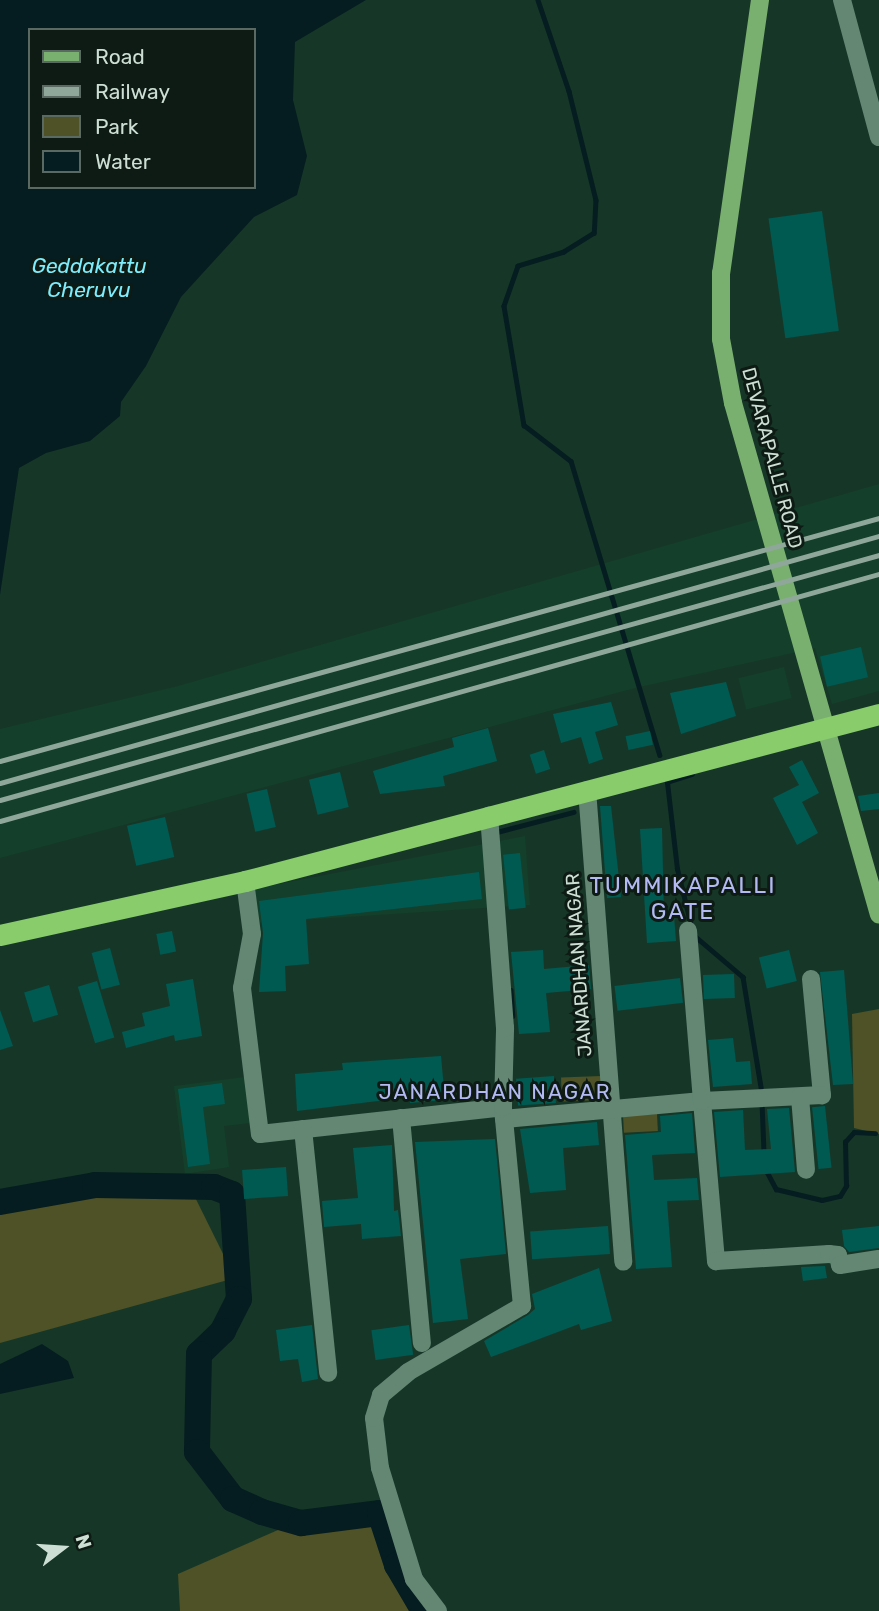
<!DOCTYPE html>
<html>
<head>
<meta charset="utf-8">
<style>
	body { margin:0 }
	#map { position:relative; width:879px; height:1611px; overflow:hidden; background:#163727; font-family:Rubik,sans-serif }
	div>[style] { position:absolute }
	.built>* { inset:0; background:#143f2b; transform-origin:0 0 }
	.green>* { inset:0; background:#4e5226; transform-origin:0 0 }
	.water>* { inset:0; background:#051d20 }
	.stream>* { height:4.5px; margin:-2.25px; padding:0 2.25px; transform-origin:2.25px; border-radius:2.25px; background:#051d20 }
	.river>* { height:26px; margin:-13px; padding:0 13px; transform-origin:13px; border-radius:13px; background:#051d20 }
	.building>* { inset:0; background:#005a52; transform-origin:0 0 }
	.minor>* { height:18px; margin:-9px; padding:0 9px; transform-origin:9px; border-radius:9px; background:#638773 }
	.major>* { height:18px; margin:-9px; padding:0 9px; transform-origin:9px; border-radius:9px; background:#7ab06f }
	.highway>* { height:21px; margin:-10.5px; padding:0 10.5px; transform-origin:10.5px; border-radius:10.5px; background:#89cc6c }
	.rail>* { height:4.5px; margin:-2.25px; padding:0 2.25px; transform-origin:2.25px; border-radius:2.25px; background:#8fa79a }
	span { translate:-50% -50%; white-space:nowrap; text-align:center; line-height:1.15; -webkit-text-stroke:6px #0d1b14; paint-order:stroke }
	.street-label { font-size:19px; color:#cddfd5 }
	.water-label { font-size:21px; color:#7cedfd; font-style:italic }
	.neighbourhood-label { font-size:21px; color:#b3baf3; letter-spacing:2px }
	.quarter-label { font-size:23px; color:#b3baf3; letter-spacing:2px }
	.legend { position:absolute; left:28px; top:28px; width:228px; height:161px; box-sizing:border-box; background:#0d1b14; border:2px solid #5a6961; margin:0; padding:9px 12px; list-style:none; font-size:21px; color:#cddfd5 }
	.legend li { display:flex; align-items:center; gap:14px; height:35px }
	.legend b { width:35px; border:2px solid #5a6961 }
	.north { position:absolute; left:28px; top:1513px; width:70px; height:70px; -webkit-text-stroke:5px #0d1b14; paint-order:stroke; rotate:73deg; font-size:19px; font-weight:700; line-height:28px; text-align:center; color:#cddfd5 }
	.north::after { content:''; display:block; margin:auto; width:24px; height:32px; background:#cddfd5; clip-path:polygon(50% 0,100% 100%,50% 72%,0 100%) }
</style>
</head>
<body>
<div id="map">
	<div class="built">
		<div style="clip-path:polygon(879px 484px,879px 691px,832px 704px,815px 648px,635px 688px,0 858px,0 729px,178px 686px)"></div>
		<div style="left:784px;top:667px;width:32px;height:47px;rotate:76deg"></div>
		<div style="clip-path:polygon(525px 836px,530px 905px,255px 923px,253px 889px)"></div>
		<div style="clip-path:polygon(245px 1077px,251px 1123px,224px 1126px,229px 1167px,185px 1174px,174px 1086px)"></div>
	</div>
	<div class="green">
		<div style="clip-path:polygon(879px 1009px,879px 1134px,854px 1128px,852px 1014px)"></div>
		<div style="left:601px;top:1076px;width:24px;height:40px;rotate:88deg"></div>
		<div style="left:657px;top:1114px;width:17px;height:34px;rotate:87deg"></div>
		<div style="clip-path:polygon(185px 1177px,235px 1278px,0 1343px,0 1199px)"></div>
		<div style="clip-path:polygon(382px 1502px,393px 1569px,419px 1611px,180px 1611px,178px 1574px,319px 1512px)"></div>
	</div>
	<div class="water">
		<div style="clip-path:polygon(evenodd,0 0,366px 0,295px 42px,293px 100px,307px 156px,297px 195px,254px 217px,181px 297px,146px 366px,121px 402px,120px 416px,90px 441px,46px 453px,19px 468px,0 595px,0 0,30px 30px,254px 30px,254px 187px,30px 187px,30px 30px)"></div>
		<div style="clip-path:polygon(42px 1344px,68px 1361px,74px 1378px,0 1394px,0 1364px)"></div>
	</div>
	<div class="stream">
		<div style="left:538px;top:0;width:96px;rotate:71.2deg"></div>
		<div style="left:569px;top:91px;width:112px;rotate:76.1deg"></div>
		<div style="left:596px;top:200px;width:33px;rotate:93deg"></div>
		<div style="left:594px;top:233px;width:36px;rotate:148deg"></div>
		<div style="left:564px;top:252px;width:48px;rotate:163.1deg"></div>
		<div style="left:518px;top:266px;width:42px;rotate:109.3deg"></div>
		<div style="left:504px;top:306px;width:121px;rotate:80.5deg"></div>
		<div style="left:524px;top:425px;width:59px;rotate:37.5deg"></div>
		<div style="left:571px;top:461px;width:307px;rotate:73.2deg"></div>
		<div style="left:497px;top:832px;width:79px;rotate:-14.7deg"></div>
		<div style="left:691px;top:926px;width:59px;rotate:-103.8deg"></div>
		<div style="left:677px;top:869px;width:88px;rotate:-96.6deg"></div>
		<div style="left:667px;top:782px;width:26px;rotate:-18deg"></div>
		<div style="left:696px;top:937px;width:62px;rotate:40.4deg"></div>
		<div style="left:743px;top:977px;width:118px;rotate:80.7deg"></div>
		<div style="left:511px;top:990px;width:26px;rotate:86deg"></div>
		<div style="left:762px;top:1102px;width:50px;rotate:87.7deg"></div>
		<div style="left:765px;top:1168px;width:24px;rotate:62deg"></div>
		<div style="left:776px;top:1189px;width:47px;rotate:13.4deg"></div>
		<div style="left:822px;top:1200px;width:18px;rotate:-13deg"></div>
		<div style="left:840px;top:1196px;width:12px;rotate:-59deg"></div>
		<div style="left:846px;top:1186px;width:44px;rotate:-91.3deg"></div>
		<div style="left:845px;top:1142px;width:13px;rotate:-48deg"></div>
		<div style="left:854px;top:1132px;width:21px;rotate:3deg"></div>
	</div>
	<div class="river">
		<div style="left:0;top:1202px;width:97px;rotate:-10.1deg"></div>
		<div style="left:95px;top:1185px;width:119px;rotate:1deg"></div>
		<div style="left:214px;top:1187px;width:19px;rotate:21deg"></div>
		<div style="left:232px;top:1194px;width:105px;rotate:86.2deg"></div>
		<div style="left:239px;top:1299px;width:36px;rotate:117deg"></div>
		<div style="left:223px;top:1331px;width:33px;rotate:136deg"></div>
		<div style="left:199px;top:1354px;width:98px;rotate:91.2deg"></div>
		<div style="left:197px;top:1452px;width:59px;rotate:52.5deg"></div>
		<div style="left:233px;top:1499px;width:32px;rotate:24deg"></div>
		<div style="left:262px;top:1512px;width:41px;rotate:15.8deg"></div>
		<div style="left:301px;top:1523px;width:80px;rotate:-7.2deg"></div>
		<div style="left:380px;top:1513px;width:55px;rotate:71.9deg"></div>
		<div style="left:397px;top:1565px;width:53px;rotate:59.6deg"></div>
	</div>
	<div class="building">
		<div style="left:822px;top:211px;width:121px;height:54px;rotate:82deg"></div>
		<div style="left:861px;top:647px;width:31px;height:42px;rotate:77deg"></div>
		<div style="clip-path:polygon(726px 682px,736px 716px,681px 734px,670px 693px)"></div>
		<div style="clip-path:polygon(611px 702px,618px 725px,595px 732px,603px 759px,589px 764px,581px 737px,561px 743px,553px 714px)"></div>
		<div style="clip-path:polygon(488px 728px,497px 761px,443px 776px,445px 786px,380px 794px,373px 771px,454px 747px,452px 738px)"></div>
		<div style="left:650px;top:731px;width:14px;height:25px;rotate:78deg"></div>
		<div style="left:544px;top:750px;width:20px;height:15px;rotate:72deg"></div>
		<div style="clip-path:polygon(802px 760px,819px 793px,802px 802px,818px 833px,797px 845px,773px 798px,799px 785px,789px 767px)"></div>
		<div style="left:340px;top:772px;width:36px;height:32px;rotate:76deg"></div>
		<div style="left:267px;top:789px;width:39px;height:21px;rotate:77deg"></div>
		<div style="clip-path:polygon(879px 793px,879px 809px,861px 811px,858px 796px)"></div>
		<div style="clip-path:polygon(600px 806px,611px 806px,621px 897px,607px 898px)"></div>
		<div style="left:165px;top:817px;width:41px;height:39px;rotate:77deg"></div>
		<div style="clip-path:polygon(662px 828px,664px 917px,674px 916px,676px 941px,647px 943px,640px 829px)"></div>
		<div style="left:520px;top:853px;width:55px;height:17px;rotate:84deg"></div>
		<div style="clip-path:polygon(479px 872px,482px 899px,306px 919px,309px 964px,285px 966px,286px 991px,259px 992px,263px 933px,259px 901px)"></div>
		<div style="left:172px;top:931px;width:21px;height:16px;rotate:79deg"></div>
		<div style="left:110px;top:948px;width:38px;height:19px;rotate:75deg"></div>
		<div style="clip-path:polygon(543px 950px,544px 969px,589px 965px,591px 989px,546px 993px,550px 1032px,519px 1034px,511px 952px)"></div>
		<div style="left:789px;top:950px;width:32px;height:31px;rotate:76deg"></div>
		<div style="clip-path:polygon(844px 970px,853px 1084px,833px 1085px,820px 972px)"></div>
		<div style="left:734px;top:974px;width:24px;height:31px;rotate:88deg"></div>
		<div style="left:680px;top:978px;width:25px;height:66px;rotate:83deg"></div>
		<div style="clip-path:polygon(193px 979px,202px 1036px,175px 1041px,174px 1035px,126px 1048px,122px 1032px,145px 1026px,142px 1013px,170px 1006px,166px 984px)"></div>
		<div style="left:97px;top:981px;width:59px;height:20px;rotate:73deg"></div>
		<div style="left:49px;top:985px;width:31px;height:26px;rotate:73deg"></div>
		<div style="clip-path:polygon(0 1010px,13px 1046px,0 1050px)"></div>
		<div style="clip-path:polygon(733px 1038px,736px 1062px,750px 1061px,752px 1084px,713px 1087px,708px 1040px)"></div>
		<div style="clip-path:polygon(441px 1056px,445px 1100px,410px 1103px,410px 1097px,297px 1111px,295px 1074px,343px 1070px,342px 1063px)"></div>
		<div style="left:554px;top:1076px;width:27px;height:38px;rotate:86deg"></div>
		<div style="clip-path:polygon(222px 1083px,225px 1104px,203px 1107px,210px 1164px,188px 1167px,178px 1089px)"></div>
		<div style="left:825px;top:1106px;width:62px;height:13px;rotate:84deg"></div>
		<div style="clip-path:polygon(789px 1108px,795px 1172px,720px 1177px,714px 1112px,743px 1110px,745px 1150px,771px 1149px,767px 1109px)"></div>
		<div style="clip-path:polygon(692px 1113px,695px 1153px,652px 1155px,654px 1180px,697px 1178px,699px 1200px,667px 1201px,672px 1267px,636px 1269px,625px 1135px,661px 1132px,660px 1116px)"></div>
		<div style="clip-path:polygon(597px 1122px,599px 1145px,563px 1148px,566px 1190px,530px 1193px,520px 1129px)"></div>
		<div style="clip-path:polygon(495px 1139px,506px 1254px,460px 1259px,468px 1319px,433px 1323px,415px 1142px)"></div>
		<div style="clip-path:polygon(392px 1145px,394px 1211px,398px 1210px,401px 1236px,362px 1239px,361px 1224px,324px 1227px,322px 1201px,358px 1198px,353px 1148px)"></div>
		<div style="left:286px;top:1167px;width:29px;height:44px;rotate:86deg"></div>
		<div style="left:608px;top:1226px;width:28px;height:78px;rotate:86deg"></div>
		<div style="clip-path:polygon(879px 1226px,879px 1248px,849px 1252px,844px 1246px,842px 1230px)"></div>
		<div style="clip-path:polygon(825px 1266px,827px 1278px,803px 1281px,801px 1267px)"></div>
		<div style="clip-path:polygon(599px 1268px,612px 1321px,581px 1330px,579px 1324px,491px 1357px,484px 1341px,528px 1315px,535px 1309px,532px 1294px)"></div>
		<div style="clip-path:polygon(312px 1325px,318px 1379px,302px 1382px,298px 1359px,280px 1361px,276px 1330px)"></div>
		<div style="left:409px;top:1325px;width:30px;height:38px;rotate:82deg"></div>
	</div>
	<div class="minor">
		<div style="left:842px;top:0;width:142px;rotate:74.9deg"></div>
		<div style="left:587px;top:790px;width:473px;rotate:85.6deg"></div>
		<div style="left:245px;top:881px;width:53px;rotate:82.5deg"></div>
		<div style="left:252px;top:934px;width:55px;rotate:100.5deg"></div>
		<div style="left:242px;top:988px;width:147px;rotate:83deg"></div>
		<div style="left:260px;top:1134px;width:244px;rotate:-6.3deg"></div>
		<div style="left:811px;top:979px;width:117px;rotate:84.6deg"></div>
		<div style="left:822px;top:1095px;width:120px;rotate:177.1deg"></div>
		<div style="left:702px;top:1101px;width:161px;rotate:85deg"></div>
		<div style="left:716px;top:1261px;width:113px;rotate:-3.5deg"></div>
		<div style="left:829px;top:1254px;width:9px;rotate:6deg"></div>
		<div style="left:838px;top:1255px;width:10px;rotate:79deg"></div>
		<div style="left:840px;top:1265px;width:39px;rotate:-9deg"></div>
		<div style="left:800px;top:1097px;width:73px;rotate:85.3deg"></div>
		<div style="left:401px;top:1118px;width:226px;rotate:84.7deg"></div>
		<div style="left:504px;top:1119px;width:199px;rotate:-5.2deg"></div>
		<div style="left:702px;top:1101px;width:171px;rotate:-94.7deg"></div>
		<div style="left:303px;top:1129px;width:245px;rotate:84.1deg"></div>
		<div style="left:438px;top:1611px;width:40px;rotate:-127deg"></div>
		<div style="left:414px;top:1579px;width:116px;rotate:-107deg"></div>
		<div style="left:380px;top:1468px;width:50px;rotate:-96.8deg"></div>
		<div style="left:374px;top:1418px;width:24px;rotate:-73deg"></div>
		<div style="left:381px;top:1395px;width:35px;rotate:-40deg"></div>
		<div style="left:408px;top:1372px;width:132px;rotate:-30.1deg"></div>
		<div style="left:522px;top:1306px;width:200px;rotate:-95.5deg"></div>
		<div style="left:503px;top:1107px;width:79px;rotate:-88.5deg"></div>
		<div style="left:505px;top:1028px;width:213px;rotate:-94.3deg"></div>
	</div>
	<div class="major">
		<div style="left:760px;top:0;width:276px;rotate:98.1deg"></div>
		<div style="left:721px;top:273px;width:66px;rotate:90deg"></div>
		<div style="left:721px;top:339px;width:65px;rotate:79.4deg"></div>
		<div style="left:733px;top:403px;width:532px;rotate:74.08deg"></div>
	</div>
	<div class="highway">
		<div style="left:0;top:935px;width:251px;rotate:-12.4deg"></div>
		<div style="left:245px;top:881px;width:656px;rotate:-14.76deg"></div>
	</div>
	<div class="rail">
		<div style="left:0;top:761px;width:912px;rotate:-15.45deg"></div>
		<div style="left:0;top:783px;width:913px;rotate:-15.7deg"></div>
		<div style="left:0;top:800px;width:913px;rotate:-15.57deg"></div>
		<div style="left:0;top:821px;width:913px;rotate:-15.7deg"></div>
	</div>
	<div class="street-label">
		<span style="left:772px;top:458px;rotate:75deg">DEVARAPALLE ROAD</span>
		<span style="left:579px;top:965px;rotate:-94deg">JANARDHAN NAGAR</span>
	</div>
	<div class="water-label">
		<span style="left:89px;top:278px">Geddakattu<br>Cheruvu</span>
	</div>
	<div class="neighbourhood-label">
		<span style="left:495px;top:1092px">JANARDHAN NAGAR</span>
	</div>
	<div class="quarter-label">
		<span style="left:683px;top:898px">TUMMIKAPALLI<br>GATE</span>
	</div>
	<ul class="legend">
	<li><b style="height:9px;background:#7ab06f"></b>Road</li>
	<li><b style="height:9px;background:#8fa79a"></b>Railway</li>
	<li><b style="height:19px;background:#4e5226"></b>Park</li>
	<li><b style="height:19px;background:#051d20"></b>Water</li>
	</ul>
	<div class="north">N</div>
</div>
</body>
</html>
